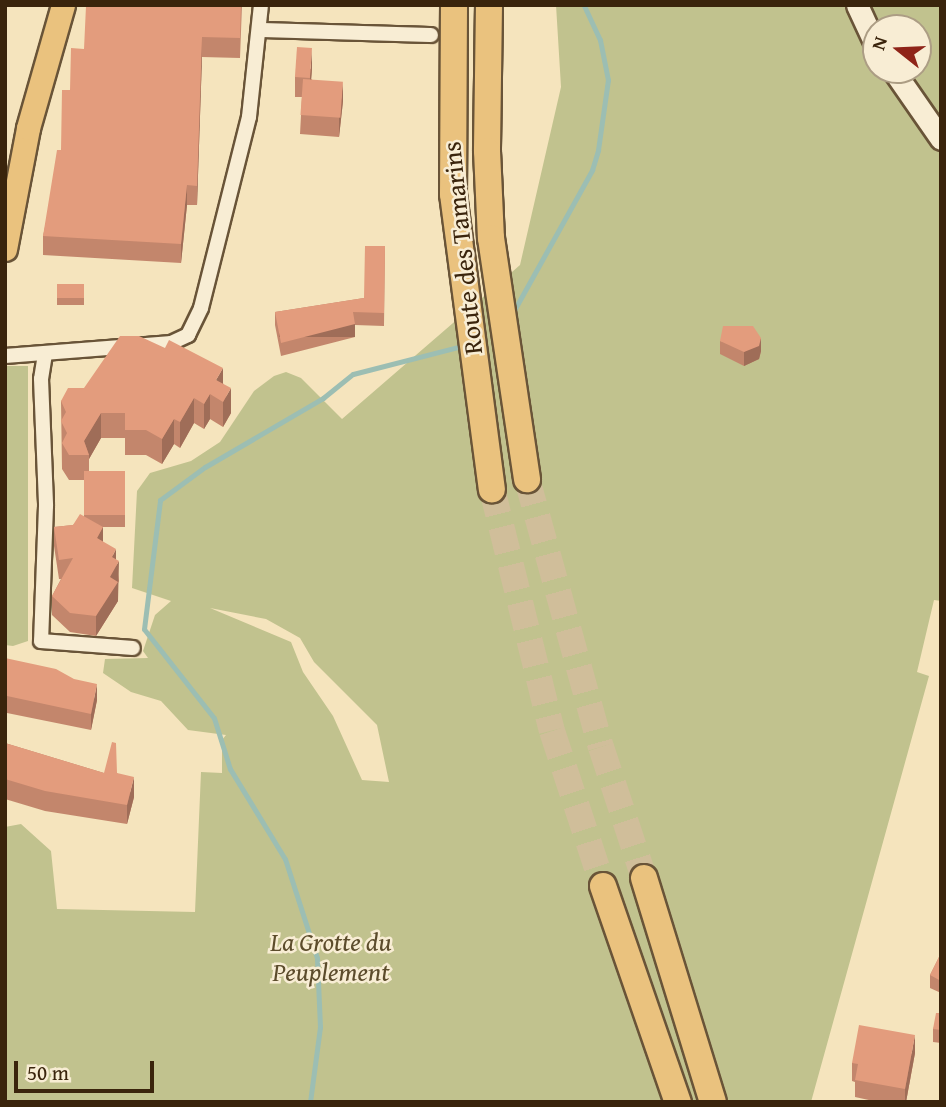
<!DOCTYPE html>
<html>
<head>
<meta charset="utf-8">
<style>
	body { margin:0 }
	#map { position:relative; width:946px; height:1107px; overflow:hidden; background:#f5e4bd; font-family:"Gentium Book Plus",serif }
	div>[style] { position:absolute }
	.green>* { inset:0; background:#c1c28e }
	.stream>* { height:5px; margin:-2.5px; padding:0 2.5px; transform-origin:2.5px; border-radius:2.5px; background:#9cbeb3 }
	.highway-tunnel>* { height:26px; margin-top:-13px; transform-origin:0; background:repeating-linear-gradient(90deg,#d0be9a 0 26px,transparent 0 39px) }
	.roads { filter:drop-shadow(2px 0 #695438) drop-shadow(-2px 0 #695438) drop-shadow(0 2px #695438) drop-shadow(0 -2px #695438) }
	.street>* { height:14px; margin:-7px; padding:0 7px; transform-origin:7px; border-radius:7px; background:#f8edd4 }
	.secondary>* { height:21px; margin:-10.5px; padding:0 10.5px; transform-origin:10.5px; border-radius:10.5px; background:#f8edd4 }
	.primary>* { height:23px; margin:-11.5px; padding:0 11.5px; transform-origin:11.5px; border-radius:11.5px; background:#eac27e }
	.highway>* { height:26px; margin:-13px; padding:0 13px; transform-origin:13px; border-radius:13px; background:#eac27e }
	.wall>* { inset:0; background:#c3866c; transform-origin:0 0 }
	.shaded-wall>* { inset:0; background:#9f6d58; transform-origin:0 0 }
	.building>* { inset:0; background:#e39c7d; transform-origin:0 0 }
	span { translate:-50% -50%; white-space:nowrap; text-align:center; line-height:1.15; -webkit-text-stroke:5px #f8edd4; paint-order:stroke }
	.street-label { font-size:26px; color:#3a240c }
	.park-label { font-size:26px; color:#5c4c2c; font-style:italic }
	.frame { position:absolute; inset:0; border:7px solid #3a240c; pointer-events:none }
	.north { position:absolute; left:862px; top:14px; width:70px; height:70px; box-sizing:border-box; background:#f8edd4; border:2px solid #ac9d84; border-radius:50%; rotate:288deg; font-size:19px; font-weight:700; line-height:28px; text-align:center; color:#3a240c }
	.north::after { content:''; display:block; margin:auto; width:24px; height:32px; background:#8f2418; clip-path:polygon(50% 0,100% 100%,50% 72%,0 100%) }
	.scale { position:absolute; left:14px; top:1061px; width:140px; height:32px; box-sizing:border-box; border:4px solid #3a240c; border-top:0; padding-left:9px; font-size:21px; line-height:24px; white-space:nowrap; color:#3a240c; -webkit-text-stroke:5px #f8edd4; paint-order:stroke }
</style>
</head>
<body>
<div id="map">
	<div class="green">
		<div style="clip-path:polygon(evenodd,556px 5px,941px 5px,941px 601px,934px 600px,917px 672px,929px 676px,811px 1102px,5px 1102px,5px 827px,21px 824px,51px 851px,57px 909px,195px 912px,201px 772px,222px 773px,222px 740px,226px 735px,188px 730px,161px 701px,131px 692px,103px 673px,105px 659px,148px 658px,143px 651px,155px 615px,171px 601px,132px 588px,137px 491px,150px 473px,191px 461px,220px 442px,254px 391px,274px 376px,286px 372px,301px 378px,342px 419px,520px 265px,561px 87px,556px 5px,876px 28px,918px 28px,918px 70px,876px 70px,876px 28px,556px 5px,210px 608px,266px 619px,300px 638px,314px 662px,377px 725px,389px 782px,362px 780px,333px 716px,303px 672px,291px 642px,210px 608px)"></div>
		<div style="clip-path:polygon(5px 366px,28px 366px,28px 641px,13px 646px,5px 645px)"></div>
	</div>
	<div class="stream">
		<div style="left:512px;top:314px;width:165px;rotate:-60.9deg"></div>
		<div style="left:592px;top:170px;width:21px;rotate:-73deg"></div>
		<div style="left:598px;top:150px;width:71px;rotate:-81.9deg"></div>
		<div style="left:608px;top:80px;width:41px;rotate:-101.3deg"></div>
		<div style="left:600px;top:40px;width:38px;rotate:-115deg"></div>
		<div style="left:310px;top:1102px;width:76px;rotate:-82.4deg"></div>
		<div style="left:320px;top:1027px;width:69px;rotate:-92.5deg"></div>
		<div style="left:317px;top:958px;width:104px;rotate:-107.9deg"></div>
		<div style="left:285px;top:859px;width:105px;rotate:-121.4deg"></div>
		<div style="left:230px;top:769px;width:53px;rotate:-107.4deg"></div>
		<div style="left:214px;top:718px;width:113px;rotate:-128.2deg"></div>
		<div style="left:144px;top:629px;width:130px;rotate:-82.9deg"></div>
		<div style="left:160px;top:500px;width:56px;rotate:-36.3deg"></div>
		<div style="left:205px;top:467px;width:137px;rotate:-30.3deg"></div>
		<div style="left:323px;top:398px;width:38px;rotate:-39deg"></div>
		<div style="left:353px;top:374px;width:117px;rotate:-14.4deg"></div>
	</div>
	<div class="highway-tunnel">
		<div style="left:527px;top:479px;width:278px;rotate:74.6deg"></div>
		<div style="left:601px;top:747px;width:138px;rotate:71.8deg"></div>
		<div style="left:492px;top:489px;width:249px;rotate:76.1deg"></div>
		<div style="left:552px;top:731px;width:163px;rotate:71.8deg"></div>
	</div>
	<div class="roads">
		<div class="street">
			<div style="left:261px;top:30px;width:170px;rotate:1.7deg"></div>
			<div style="left:45px;top:354px;width:25px;rotate:99deg"></div>
			<div style="left:41px;top:379px;width:127px;rotate:87.7deg"></div>
			<div style="left:46px;top:506px;width:135px;rotate:92.1deg"></div>
			<div style="left:41px;top:641px;width:92px;rotate:4.4deg"></div>
			<div style="left:5px;top:356px;width:167px;rotate:-4.5deg"></div>
			<div style="left:171px;top:343px;width:19px;rotate:-25deg"></div>
			<div style="left:188px;top:335px;width:30px;rotate:-64deg"></div>
			<div style="left:201px;top:308px;width:197px;rotate:-75.9deg"></div>
			<div style="left:249px;top:117px;width:113px;rotate:-83.9deg"></div>
		</div>
		<div class="secondary">
			<div style="left:857px;top:5px;width:45px;rotate:65.1deg"></div>
			<div style="left:893px;top:70px;width:84px;rotate:55.2deg"></div>
		</div>
		<div class="primary">
			<div style="left:5px;top:249px;width:123px;rotate:-79.2deg"></div>
			<div style="left:28px;top:128px;width:128px;rotate:-74.1deg"></div>
		</div>
		<div class="highway">
			<div style="left:454px;top:5px;width:189px;rotate:90.3deg"></div>
			<div style="left:453px;top:194px;width:298px;rotate:82.5deg"></div>
			<div style="left:489px;top:5px;width:146px;rotate:90.8deg"></div>
			<div style="left:487px;top:151px;width:87px;rotate:87.4deg"></div>
			<div style="left:491px;top:238px;width:244px;rotate:81.5deg"></div>
			<div style="left:644px;top:878px;width:234px;rotate:72.9deg"></div>
			<div style="left:603px;top:886px;width:229px;rotate:70.9deg"></div>
		</div>
	</div>
	<div class="wall">
		<div style="clip-path:polygon(242px 5px,240px 58px,202px 57px,197px 205px,187px 205px,181px 263px,43px 255px,43px 236px,84px 49px)"></div>
		<div style="clip-path:polygon(312px 68px,311px 79px,343px 101px,339px 137px,300px 134px,302px 97px,295px 97px,295px 77px)"></div>
		<div style="clip-path:polygon(385px 246px,384px 326px,355px 325px,355px 337px,281px 356px,275px 325px,275px 312px,364px 298px)"></div>
		<div style="left:57px;top:284px;width:27px;height:21px"></div>
		<div style="clip-path:polygon(720px 341px,761px 351px,759px 359px,744px 366px,720px 354px)"></div>
		<div style="clip-path:polygon(223px 383px,231px 413px,223px 427px,210px 419px,204px 429px,194px 423px,180px 448px,174px 444px,162px 464px,146px 455px,125px 455px,125px 438px,101px 438px,89px 459px,89px 471px,125px 471px,125px 527px,103px 527px,103px 542px,116px 560px,119px 581px,118px 583px,118px 601px,96px 636px,70px 632px,52px 615px,52px 596px,61px 579px,59px 579px,54px 546px,54px 527px,73px 525px,84px 517px,84px 480px,69px 480px,62px 469px,61px 401px,84px 388px)"></div>
		<div style="clip-path:polygon(5px 658px,97px 700px,91px 730px,7px 713px)"></div>
		<div style="clip-path:polygon(5px 743px,104px 773px,117px 773px,134px 797px,127px 824px,45px 811px,5px 799px)"></div>
		<div style="clip-path:polygon(941px 953px,941px 993px,930px 988px,930px 975px)"></div>
		<div style="clip-path:polygon(941px 1013px,941px 1043px,933px 1042px,933px 1029px)"></div>
		<div style="clip-path:polygon(915px 1053px,906px 1102px,878px 1102px,855px 1097px,855px 1082px,852px 1081px,852px 1063px)"></div>
	</div>
	<div class="shaded-wall">
		<div style="clip-path:polygon(202px 37px,202px 57px,197px 205px,197px 186px)"></div>
		<div style="clip-path:polygon(312px 48px,312px 68px,310px 98px,310px 78px)"></div>
		<div style="clip-path:polygon(343px 82px,343px 101px,339px 137px,339px 118px)"></div>
		<div style="clip-path:polygon(187px 185px,187px 205px,181px 263px,181px 244px)"></div>
		<div style="left:355px;top:324px;width:13px;height:76px;rotate:90deg"></div>
		<div style="clip-path:polygon(761px 338px,761px 351px,759px 359px,744px 366px,744px 352px)"></div>
		<div style="clip-path:polygon(223px 368px,223px 394px,216px 380px)"></div>
		<div style="clip-path:polygon(231px 388px,231px 413px,223px 427px,223px 402px)"></div>
		<div style="clip-path:polygon(210px 394px,210px 419px,204px 429px,204px 404px)"></div>
		<div style="clip-path:polygon(194px 398px,194px 423px,180px 448px,180px 422px)"></div>
		<div style="clip-path:polygon(101px 413px,101px 438px,89px 459px,89px 455px,84px 441px)"></div>
		<div style="clip-path:polygon(174px 419px,174px 444px,162px 464px,162px 439px)"></div>
		<div style="clip-path:polygon(103px 527px,103px 546px,97px 538px)"></div>
		<div style="clip-path:polygon(116px 549px,116px 566px,119px 561px,118px 601px,96px 636px,96px 616px,110px 577px,112px 557px)"></div>
		<div style="clip-path:polygon(97px 684px,97px 700px,91px 730px,91px 714px)"></div>
		<div style="clip-path:polygon(7px 696px,7px 713px,5px 726px,5px 710px)"></div>
		<div style="clip-path:polygon(134px 777px,134px 797px,127px 824px,127px 805px)"></div>
		<div style="clip-path:polygon(915px 1035px,915px 1053px,906px 1102px,905px 1102px,905px 1089px)"></div>
	</div>
	<div class="building">
		<div style="clip-path:polygon(93px 5px,241px 5px,240px 38px,202px 37px,197px 186px,187px 185px,181px 244px,43px 236px,57px 150px,61px 150px,62px 90px,70px 90px,71px 48px,84px 49px,86px 6px,93px 6px)"></div>
		<div style="left:297px;top:47px;width:15px;height:30px;rotate:4deg"></div>
		<div style="left:303px;top:79px;width:40px;height:36px;rotate:4deg"></div>
		<div style="clip-path:polygon(365px 246px,385px 246px,384px 313px,353px 312px,355px 324px,281px 343px,275px 312px,364px 298px)"></div>
		<div style="left:57px;top:284px;width:27px;height:14px"></div>
		<div style="clip-path:polygon(723px 326px,753px 326px,761px 338px,759px 346px,744px 352px,720px 341px)"></div>
		<div style="clip-path:polygon(120px 336px,139px 336px,165px 348px,169px 340px,223px 368px,216px 380px,231px 388px,223px 402px,210px 394px,204px 404px,194px 398px,180px 422px,174px 419px,162px 439px,146px 430px,125px 430px,125px 413px,101px 413px,84px 441px,89px 455px,69px 455px,62px 443px,67px 433px,61px 421px,66px 412px,61px 401px,68px 388px,84px 388px)"></div>
		<div style="left:84px;top:471px;width:41px;height:44px"></div>
		<div style="clip-path:polygon(80px 514px,103px 527px,97px 538px,116px 549px,112px 557px,119px 561px,110px 577px,118px 582px,96px 616px,70px 613px,52px 596px,73px 558px,59px 560px,54px 527px,73px 525px)"></div>
		<div style="clip-path:polygon(5px 658px,56px 669px,74px 679px,97px 684px,91px 714px,7px 696px,5px 710px)"></div>
		<div style="clip-path:polygon(112px 742px,116px 743px,117px 773px,134px 777px,127px 805px,45px 791px,5px 779px,5px 743px,104px 773px)"></div>
		<div style="clip-path:polygon(941px 953px,941px 981px,930px 975px)"></div>
		<div style="clip-path:polygon(936px 1013px,941px 1013px,941px 1030px,933px 1029px)"></div>
		<div style="clip-path:polygon(859px 1025px,915px 1035px,905px 1089px,855px 1080px,858px 1064px,852px 1063px)"></div>
	</div>
	<div class="street-label">
		<span style="left:462px;top:248px;rotate:-96deg">Route des Tamarins</span>
	</div>
	<div class="park-label">
		<span style="left:331px;top:957px">La Grotte du<br>Peuplement</span>
	</div>
	<div class="frame"></div>
	<div class="north">N</div>
	<div class="scale">50 m</div>
</div>
</body>
</html>
